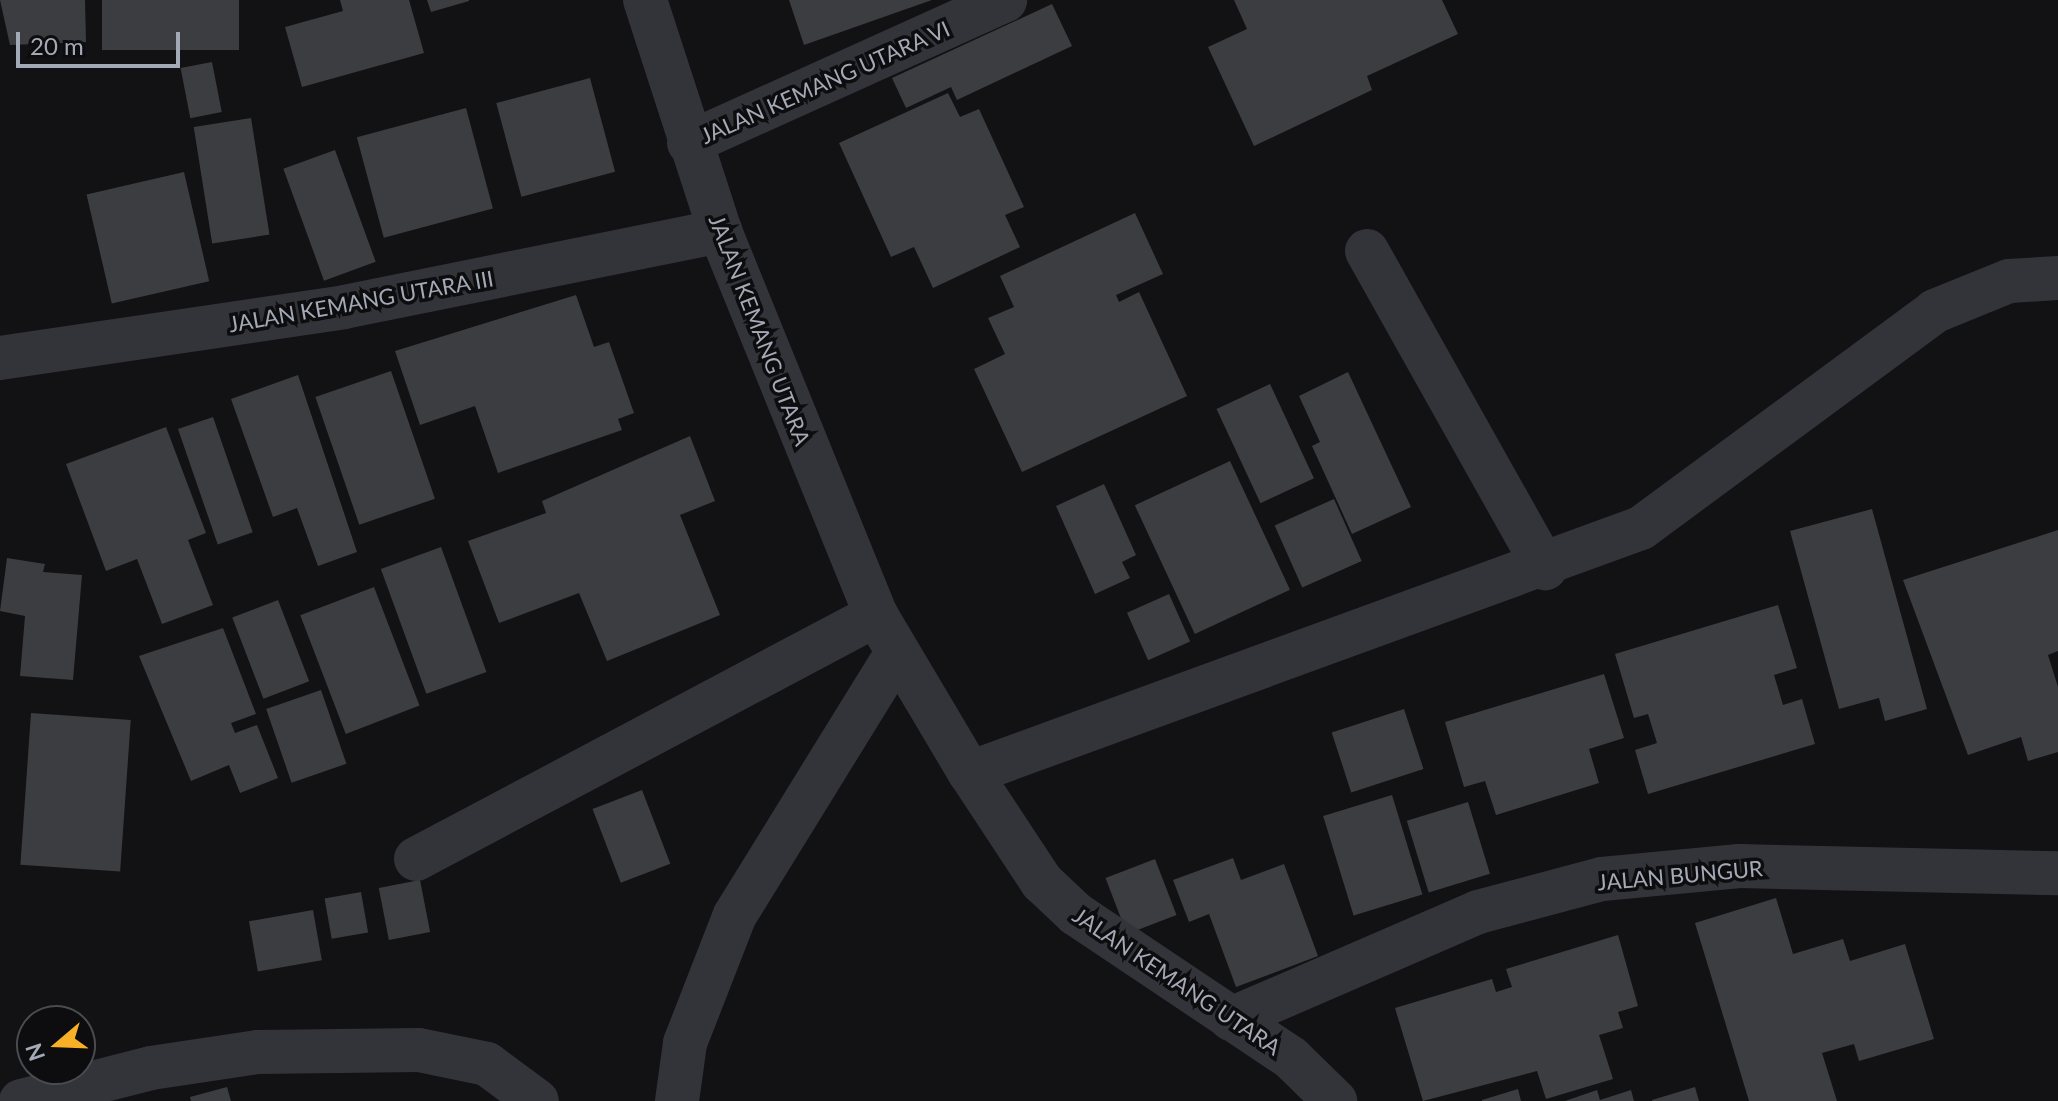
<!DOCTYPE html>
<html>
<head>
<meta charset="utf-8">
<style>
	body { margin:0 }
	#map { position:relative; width:2058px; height:1101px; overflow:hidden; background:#121214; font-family:Lato,sans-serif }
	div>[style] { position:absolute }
	.building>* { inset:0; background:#3c3d41; transform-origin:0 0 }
	.minor>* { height:44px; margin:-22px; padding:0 22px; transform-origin:22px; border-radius:22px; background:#333439 }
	span { translate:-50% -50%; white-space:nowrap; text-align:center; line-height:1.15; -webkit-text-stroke:7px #0d0d0f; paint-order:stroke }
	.street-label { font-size:22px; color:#a3a9b5 }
	.north { position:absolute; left:16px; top:1005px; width:80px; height:80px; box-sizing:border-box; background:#0d0d0f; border:2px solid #494b51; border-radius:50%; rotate:251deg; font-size:22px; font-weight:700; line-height:32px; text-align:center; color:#a3a9b5 }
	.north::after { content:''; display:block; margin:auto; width:28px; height:36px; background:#f8b026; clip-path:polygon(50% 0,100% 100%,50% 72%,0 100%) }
	.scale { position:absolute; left:16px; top:32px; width:164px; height:36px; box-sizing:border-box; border:4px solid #a3a9b5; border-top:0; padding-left:10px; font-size:24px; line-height:28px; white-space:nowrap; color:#a3a9b5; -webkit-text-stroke:6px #0d0d0f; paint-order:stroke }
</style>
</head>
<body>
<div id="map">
	<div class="building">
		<div style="clip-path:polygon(0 0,85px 0,86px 42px,10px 45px)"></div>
		<div style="left:102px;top:0;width:137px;height:50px"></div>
		<div style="clip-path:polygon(340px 0,409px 0,424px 53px,302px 87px,285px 27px,343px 11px)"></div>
		<div style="clip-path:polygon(427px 0,469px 0,469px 1px,431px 12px)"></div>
		<div style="clip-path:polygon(789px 0,932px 0,804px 45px)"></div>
		<div style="clip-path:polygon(1234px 0,1442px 0,1458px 34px,1367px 76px,1372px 90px,1254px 146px,1208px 47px,1247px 29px)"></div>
		<div style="clip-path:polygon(1052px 4px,1072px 46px,957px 100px,951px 87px,906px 108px,892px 78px)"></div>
		<div style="left:212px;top:62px;width:51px;height:32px;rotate:79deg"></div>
		<div style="left:590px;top:78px;width:97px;height:97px;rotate:75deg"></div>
		<div style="clip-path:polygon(948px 93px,960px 117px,979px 109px,1024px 207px,1005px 215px,1020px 247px,933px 288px,914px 247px,891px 257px,839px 143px)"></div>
		<div style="left:466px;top:108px;width:104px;height:113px;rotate:75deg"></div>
		<div style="left:251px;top:118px;width:118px;height:58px;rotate:81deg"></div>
		<div style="left:335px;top:150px;width:119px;height:55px;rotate:70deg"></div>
		<div style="left:184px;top:172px;width:112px;height:100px;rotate:77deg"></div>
		<div style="clip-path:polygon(1135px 213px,1163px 274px,1116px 295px,1119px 302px,1139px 292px,1187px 396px,1022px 472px,974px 369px,1005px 354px,988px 318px,1014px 307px,1000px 276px)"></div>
		<div style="clip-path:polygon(576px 295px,594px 347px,609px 342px,634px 413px,618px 419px,622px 430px,498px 473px,475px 406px,420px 425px,395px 351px)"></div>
		<div style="left:391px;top:371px;width:135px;height:80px;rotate:71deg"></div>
		<div style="clip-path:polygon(1348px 372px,1411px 507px,1352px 534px,1312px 446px,1320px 442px,1299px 396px)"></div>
		<div style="clip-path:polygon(298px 375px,357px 552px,318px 566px,297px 508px,273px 517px,231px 399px)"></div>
		<div style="left:1270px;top:384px;width:104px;height:59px;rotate:65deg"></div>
		<div style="left:213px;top:417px;width:122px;height:37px;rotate:71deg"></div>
		<div style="clip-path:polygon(166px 427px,206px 533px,188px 540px,213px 605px,162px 624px,137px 559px,106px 571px,66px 464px)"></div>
		<div style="clip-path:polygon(690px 436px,715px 501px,680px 515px,720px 615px,607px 661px,579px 593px,499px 623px,468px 541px,546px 513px,542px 501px)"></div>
		<div style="left:1230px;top:461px;width:142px;height:105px;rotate:65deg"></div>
		<div style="clip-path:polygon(1104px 484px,1136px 555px,1122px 562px,1130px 578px,1095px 594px,1056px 506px)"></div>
		<div style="left:1334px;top:499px;width:68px;height:65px;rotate:66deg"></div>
		<div style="clip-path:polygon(1872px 509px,1927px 709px,1885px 721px,1879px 698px,1839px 709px,1790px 531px)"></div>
		<div style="clip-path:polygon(2058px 530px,2058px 651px,2048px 655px,2058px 687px,2058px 752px,2028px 761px,2021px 737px,1968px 755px,1903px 580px)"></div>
		<div style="left:441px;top:547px;width:133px;height:64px;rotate:70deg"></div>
		<div style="clip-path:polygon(7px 558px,45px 564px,43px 572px,82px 575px,73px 680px,20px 676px,25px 616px,0 611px)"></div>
		<div style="left:374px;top:587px;width:127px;height:79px;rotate:69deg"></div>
		<div style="left:1169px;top:594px;width:52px;height:46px;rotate:66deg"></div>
		<div style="left:278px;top:600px;width:87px;height:49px;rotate:69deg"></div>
		<div style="clip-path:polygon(1778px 605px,1797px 668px,1774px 675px,1783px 705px,1802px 699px,1815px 744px,1648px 794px,1635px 750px,1657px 743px,1648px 714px,1634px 718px,1615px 654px)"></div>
		<div style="clip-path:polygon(223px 628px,256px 714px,231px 723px,235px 733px,257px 725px,278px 778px,240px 793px,229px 765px,191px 781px,139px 656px)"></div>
		<div style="clip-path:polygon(1604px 674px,1624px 738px,1589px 749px,1599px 783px,1496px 815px,1485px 781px,1464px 787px,1445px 722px)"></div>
		<div style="left:321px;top:690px;width:78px;height:58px;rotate:71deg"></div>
		<div style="left:1404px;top:709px;width:63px;height:76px;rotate:72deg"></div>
		<div style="left:31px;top:713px;width:100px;height:152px;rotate:4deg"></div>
		<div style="left:642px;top:790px;width:79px;height:53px;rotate:69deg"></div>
		<div style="left:1392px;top:795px;width:104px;height:72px;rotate:73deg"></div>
		<div style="left:1468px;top:802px;width:75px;height:64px;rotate:73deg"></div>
		<div style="clip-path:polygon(1233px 858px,1241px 880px,1284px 864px,1318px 956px,1236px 987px,1209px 914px,1189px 922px,1173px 880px)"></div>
		<div style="left:1155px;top:859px;width:60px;height:53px;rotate:69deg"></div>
		<div style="left:420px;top:880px;width:53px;height:42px;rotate:79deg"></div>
		<div style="left:361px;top:892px;width:41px;height:37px;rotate:80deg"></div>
		<div style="clip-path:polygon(1776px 898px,1793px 954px,1843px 939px,1850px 961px,1905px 944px,1934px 1039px,1859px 1061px,1854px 1044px,1822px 1053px,1837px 1101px,1749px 1101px,1695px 923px)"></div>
		<div style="left:313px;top:910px;width:51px;height:65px;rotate:80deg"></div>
		<div style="clip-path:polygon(1618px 935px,1638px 1006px,1618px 1012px,1623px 1028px,1599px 1035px,1613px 1079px,1546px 1099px,1537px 1071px,1423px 1101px,1395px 1008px,1492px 979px,1496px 992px,1512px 987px,1506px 969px)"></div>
		<div style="clip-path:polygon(227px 1087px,231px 1101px,191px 1101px,190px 1097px)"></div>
		<div style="clip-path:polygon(1695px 1087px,1699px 1101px,1652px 1101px,1652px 1100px)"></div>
		<div style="clip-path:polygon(1518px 1089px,1521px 1101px,1482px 1101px,1482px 1100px)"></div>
		<div style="clip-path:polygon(1597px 1090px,1600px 1100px,1631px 1090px,1634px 1101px,1565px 1101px)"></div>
	</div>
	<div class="minor">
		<div style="left:645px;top:0;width:243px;rotate:72deg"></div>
		<div style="left:720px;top:231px;width:414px;rotate:67.9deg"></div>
		<div style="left:876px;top:615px;width:184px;rotate:59.3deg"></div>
		<div style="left:970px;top:773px;width:131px;rotate:56.6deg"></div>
		<div style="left:1042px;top:882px;width:47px;rotate:43.3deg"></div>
		<div style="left:1076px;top:914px;width:259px;rotate:33.8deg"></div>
		<div style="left:1291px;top:1058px;width:62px;rotate:44.3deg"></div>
		<div style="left:689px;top:143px;width:347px;rotate:-24.3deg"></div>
		<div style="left:1367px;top:251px;width:364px;rotate:60.7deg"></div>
		<div style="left:0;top:358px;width:348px;rotate:-8.4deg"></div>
		<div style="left:344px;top:307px;width:384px;rotate:-11.4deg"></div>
		<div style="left:970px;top:773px;width:714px;rotate:-20.06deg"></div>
		<div style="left:1641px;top:528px;width:365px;rotate:-36.4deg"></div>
		<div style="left:1935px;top:311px;width:80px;rotate:-22.1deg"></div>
		<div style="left:2009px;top:281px;width:49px;rotate:-3.5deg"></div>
		<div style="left:416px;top:859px;width:521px;rotate:-27.94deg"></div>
		<div style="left:1231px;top:1019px;width:269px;rotate:-23.4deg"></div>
		<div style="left:1478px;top:912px;width:128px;rotate:-14.9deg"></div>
		<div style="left:1602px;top:879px;width:138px;rotate:-5.4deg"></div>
		<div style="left:1739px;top:866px;width:319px;rotate:1.3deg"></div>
		<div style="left:21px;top:1101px;width:134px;rotate:-14.2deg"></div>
		<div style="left:151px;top:1068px;width:108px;rotate:-8.5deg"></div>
		<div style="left:258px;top:1052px;width:161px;rotate:-0.7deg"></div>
		<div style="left:419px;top:1050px;width:69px;rotate:11.6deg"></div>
		<div style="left:487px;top:1064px;width:62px;rotate:36.5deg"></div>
		<div style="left:677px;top:1101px;width:59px;rotate:-82.1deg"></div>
		<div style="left:685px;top:1043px;width:137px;rotate:-68.7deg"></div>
		<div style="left:735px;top:915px;width:308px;rotate:-58.3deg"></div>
	</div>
	<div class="street-label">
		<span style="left:825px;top:82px;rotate:-24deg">JALAN KEMANG UTARA VI</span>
		<span style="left:361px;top:301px;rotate:-10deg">JALAN KEMANG UTARA III</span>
		<span style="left:760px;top:330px;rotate:69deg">JALAN KEMANG UTARA</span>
		<span style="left:1680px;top:875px;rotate:-5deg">JALAN BUNGUR</span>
		<span style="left:1177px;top:981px;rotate:34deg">JALAN KEMANG UTARA</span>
	</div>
	<div class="north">N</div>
	<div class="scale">20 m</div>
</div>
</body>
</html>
